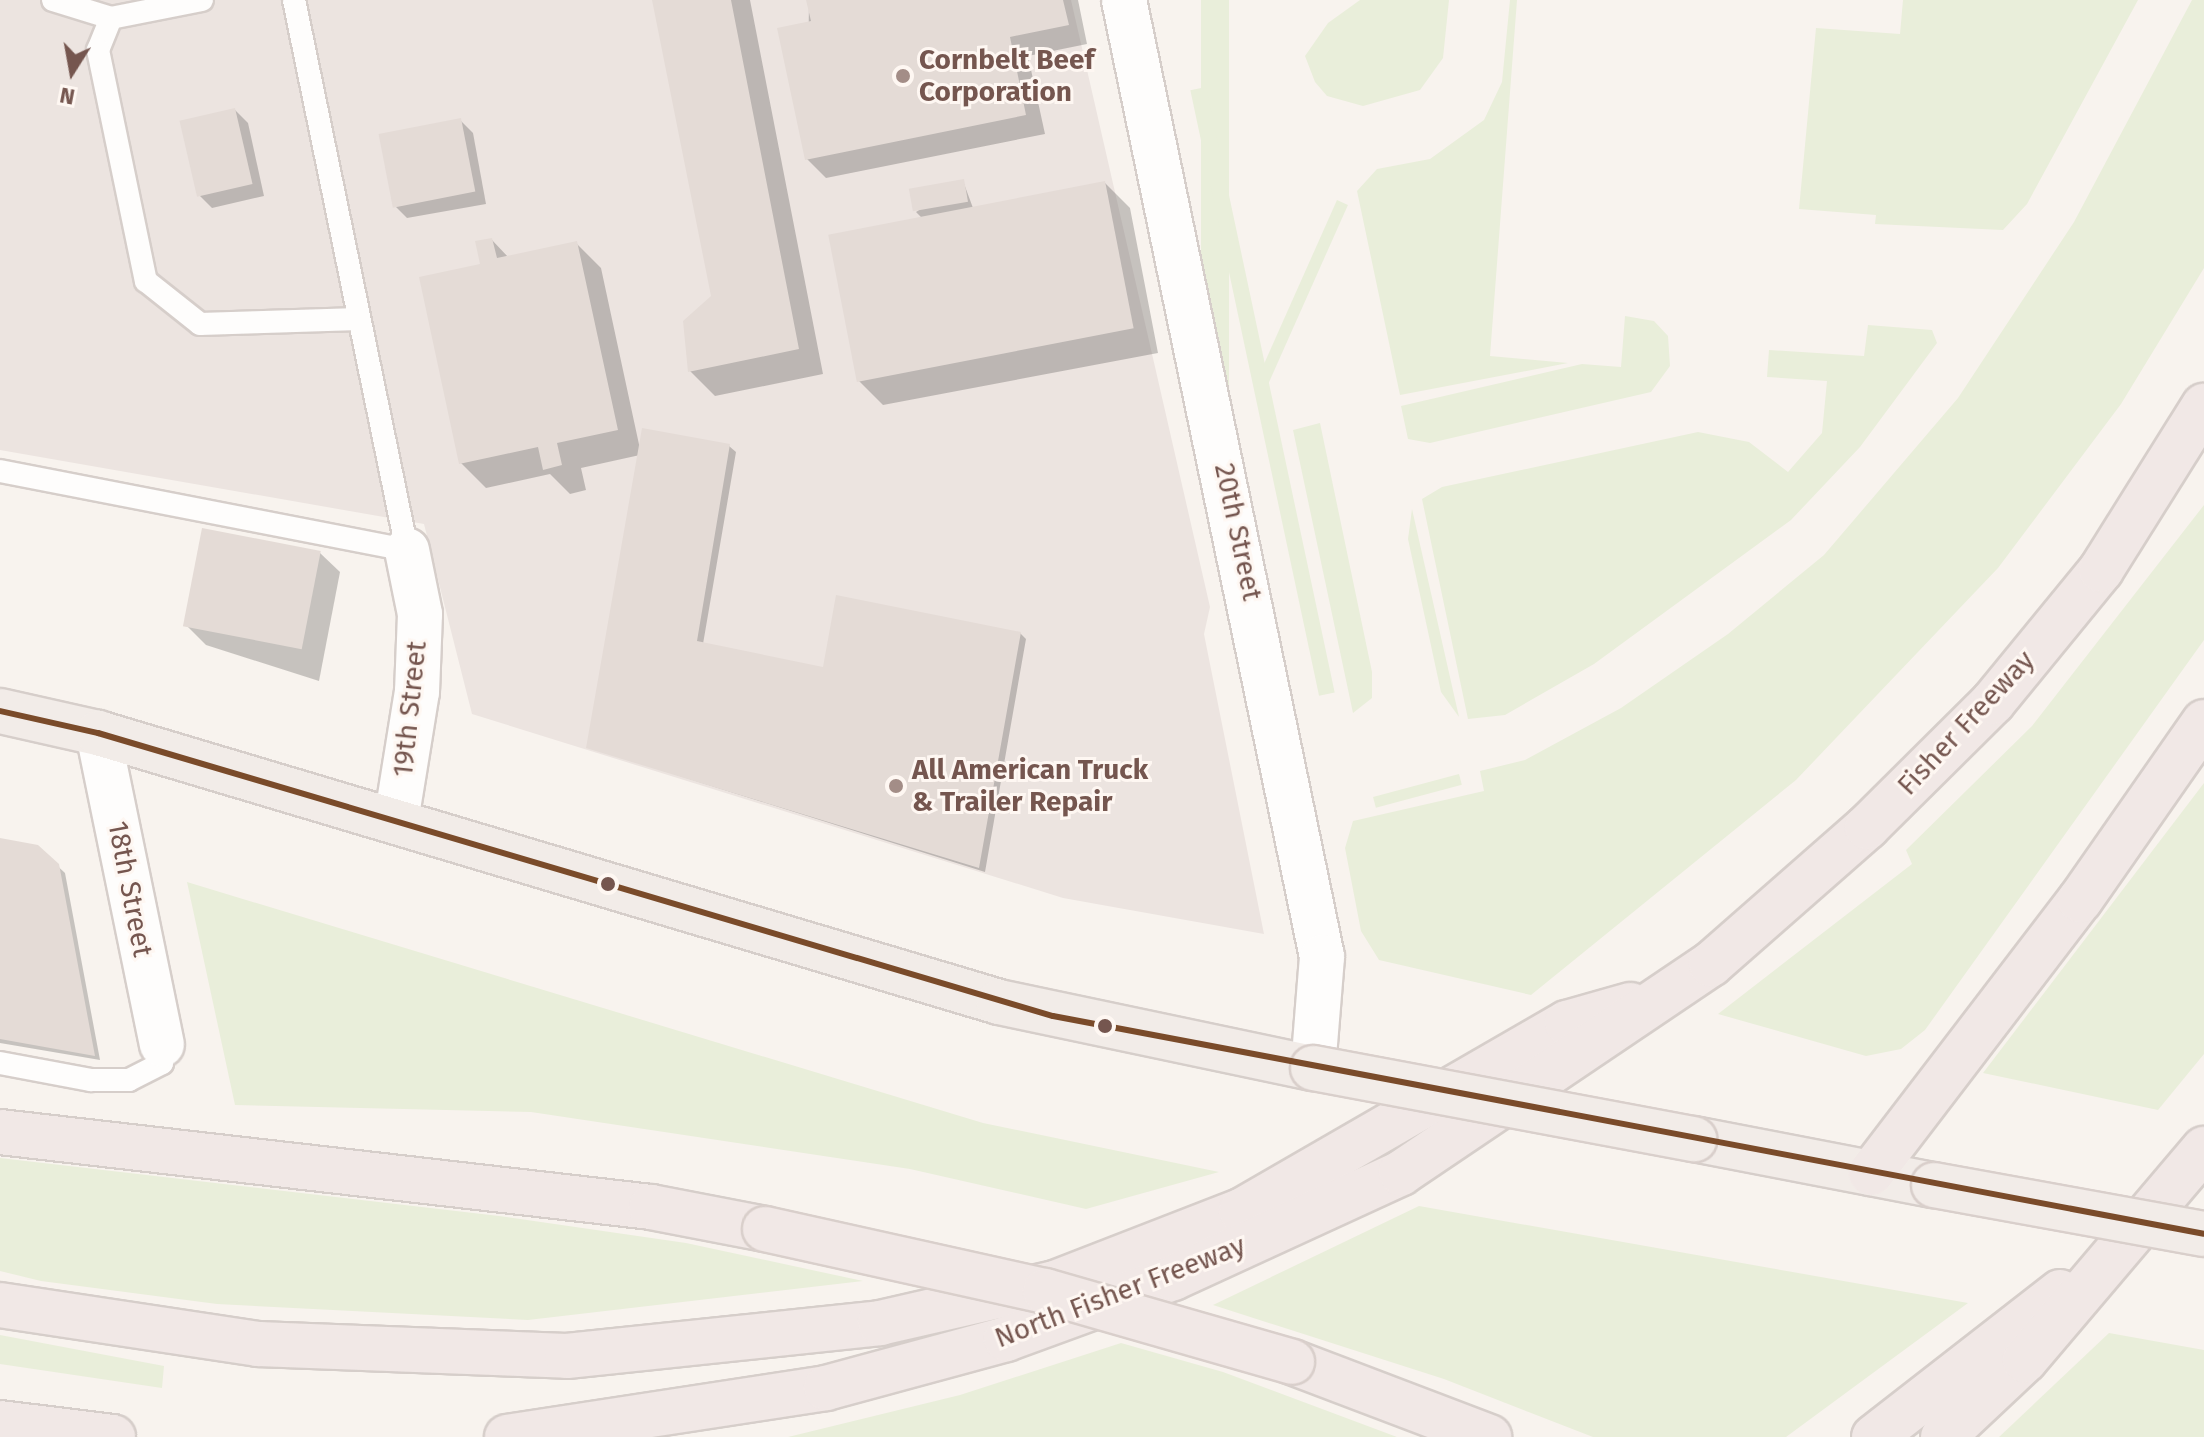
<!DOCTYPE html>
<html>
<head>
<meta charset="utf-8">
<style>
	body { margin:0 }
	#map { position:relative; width:2204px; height:1437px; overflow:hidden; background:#f8f3ee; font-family:"Fira Sans",sans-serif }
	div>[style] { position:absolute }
	.industrial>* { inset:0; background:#ece4e0 }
	.green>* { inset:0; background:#e9eeda; transform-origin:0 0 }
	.shadow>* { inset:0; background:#0003 }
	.building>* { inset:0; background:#e4dbd6; transform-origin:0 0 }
	.roads { filter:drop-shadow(2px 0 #d6ceca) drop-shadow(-2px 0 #d6ceca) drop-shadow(0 2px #d6ceca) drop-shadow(0 -2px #d6ceca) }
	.service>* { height:22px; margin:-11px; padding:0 11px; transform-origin:11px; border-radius:11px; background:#fefdfc }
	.minor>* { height:44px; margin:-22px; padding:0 22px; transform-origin:22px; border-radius:22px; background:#fefdfc }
	.primary>* { height:44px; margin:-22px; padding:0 22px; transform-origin:22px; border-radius:22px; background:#f2ece8 }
	.motorway>* { height:44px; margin:-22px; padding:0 22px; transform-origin:22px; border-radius:22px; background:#f1e8e6 }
	.bridges { filter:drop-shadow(2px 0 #d9cfcb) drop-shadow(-2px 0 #d9cfcb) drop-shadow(0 2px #d9cfcb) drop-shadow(0 -2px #d9cfcb) }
	.primary-bridge>* { height:44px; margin:-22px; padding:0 22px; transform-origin:22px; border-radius:22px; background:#f2ece8 }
	.motorway-bridge>* { height:44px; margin:-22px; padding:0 22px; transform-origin:22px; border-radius:22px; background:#f1e8e6 }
	.bus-1>* { height:6px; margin:-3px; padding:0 3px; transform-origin:3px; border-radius:3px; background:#7a4b2a }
	.dots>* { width:22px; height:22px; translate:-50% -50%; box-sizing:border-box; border:4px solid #fef7f2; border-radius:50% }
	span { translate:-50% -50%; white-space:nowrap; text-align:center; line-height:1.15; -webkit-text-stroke:6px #fef7f2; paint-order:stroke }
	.poi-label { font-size:28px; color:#75564f; font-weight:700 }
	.left { translate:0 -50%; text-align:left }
	.street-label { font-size:28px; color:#75564f }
	.north { position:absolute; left:32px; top:32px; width:80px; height:80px; -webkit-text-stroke:6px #fef7f2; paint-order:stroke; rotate:191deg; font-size:22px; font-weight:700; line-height:32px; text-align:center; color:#75564f }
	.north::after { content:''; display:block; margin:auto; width:28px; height:36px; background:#75564f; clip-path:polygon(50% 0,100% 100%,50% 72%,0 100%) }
</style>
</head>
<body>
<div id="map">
	<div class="industrial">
		<div style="clip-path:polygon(0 0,1071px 0,1210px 607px,1204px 634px,1264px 934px,1063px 898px,472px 714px,424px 524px,0 450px)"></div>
	</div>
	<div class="green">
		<div style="left:1201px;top:0;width:28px;height:429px"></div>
		<div style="clip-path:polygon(1360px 0,1449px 0,1443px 58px,1420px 90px,1363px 106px,1327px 96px,1315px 82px,1305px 56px,1328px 23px)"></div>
		<div style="clip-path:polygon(1510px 0,1517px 0,1490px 356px,1568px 363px,1400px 395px,1357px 191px,1377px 169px,1430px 159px,1484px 120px,1502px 82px)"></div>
		<div style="clip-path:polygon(1903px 0,2138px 0,2027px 204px,2003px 230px,1875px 224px,1876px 215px,1799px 209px,1816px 28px,1900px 34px)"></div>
		<div style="clip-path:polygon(2192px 0,2204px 0,2204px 268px,2121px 404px,1998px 568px,1796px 780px,1531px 995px,1379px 960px,1361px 931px,1345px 848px,1353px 821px,1484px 791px,1480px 771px,1525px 760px,1621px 708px,1728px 634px,1824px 555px,1958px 398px,2074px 222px)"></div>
		<div style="left:1206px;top:87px;width:619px;height:16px;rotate:78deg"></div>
		<div style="left:1337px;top:200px;width:12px;height:203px;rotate:24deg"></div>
		<div style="clip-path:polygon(1625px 316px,1654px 321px,1668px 336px,1670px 366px,1651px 392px,1430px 443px,1408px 439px,1401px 406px,1582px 364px,1621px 367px)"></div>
		<div style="clip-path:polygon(1868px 325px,1932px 330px,1937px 343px,1860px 447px,1791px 520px,1594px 664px,1505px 715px,1468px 719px,1422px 499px,1442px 487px,1698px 432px,1749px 442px,1788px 472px,1822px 433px,1827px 381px,1767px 377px,1769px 350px,1864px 356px)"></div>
		<div style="clip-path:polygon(1320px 423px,1372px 672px,1372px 698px,1353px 713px,1293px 430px)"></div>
		<div style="clip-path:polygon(2204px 505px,2204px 640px,1925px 1030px,1901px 1049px,1866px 1056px,1718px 1014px,1912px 864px,1906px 850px,2032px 726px)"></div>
		<div style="clip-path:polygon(1412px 509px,1459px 717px,1441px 692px,1408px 539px)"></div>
		<div style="left:1459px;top:774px;width:11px;height:89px;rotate:75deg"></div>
		<div style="clip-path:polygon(2204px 783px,2204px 1054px,2158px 1110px,1983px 1073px)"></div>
		<div style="clip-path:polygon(187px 882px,983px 1123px,1219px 1172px,1086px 1209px,910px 1169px,531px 1112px,235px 1105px)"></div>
		<div style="clip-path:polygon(0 1158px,499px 1216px,686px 1243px,863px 1281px,528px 1320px,217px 1304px,41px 1281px,0 1271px)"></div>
		<div style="clip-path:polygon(1419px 1206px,1968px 1303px,1786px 1437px,1593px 1437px,1444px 1379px,1213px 1305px)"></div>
		<div style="clip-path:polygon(2109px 1333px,2204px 1350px,2204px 1437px,1999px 1437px)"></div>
		<div style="clip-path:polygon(0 1335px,164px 1366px,162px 1388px,0 1364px)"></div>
		<div style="clip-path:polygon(1121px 1343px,1223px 1372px,1397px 1437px,788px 1437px,960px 1395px)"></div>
	</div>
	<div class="shadow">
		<div style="clip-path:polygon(654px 0,750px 0,823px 374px,715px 396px,690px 371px,713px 297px)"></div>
		<div style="clip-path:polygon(809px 0,1078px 0,1087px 44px,1028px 56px,1045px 134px,826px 178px,807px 159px)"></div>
		<div style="clip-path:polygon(235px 110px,248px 123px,264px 196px,212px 208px,199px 195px)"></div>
		<div style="clip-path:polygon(460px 120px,473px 133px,486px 204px,407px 218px,394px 205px)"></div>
		<div style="clip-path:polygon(963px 181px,973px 208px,1105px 183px,1130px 208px,1158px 353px,883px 405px,858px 380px,922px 218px,916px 212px)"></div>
		<div style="clip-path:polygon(492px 240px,509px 258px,576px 243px,601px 268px,640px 449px,729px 446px,736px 452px,703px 644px,824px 670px,1020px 633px,1026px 639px,985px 872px,588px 747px,640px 455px,581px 468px,586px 490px,570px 494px,550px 474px,486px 488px,461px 463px,482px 266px)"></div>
		<div style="clip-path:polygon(320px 553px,340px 572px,319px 681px,206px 645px,187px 626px)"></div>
		<div style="clip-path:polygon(0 840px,37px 847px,65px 873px,100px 1060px,0 1043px)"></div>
	</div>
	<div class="building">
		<div style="clip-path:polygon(652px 0,731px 0,799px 349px,688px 372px,683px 321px,711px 296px)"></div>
		<div style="clip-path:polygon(806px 0,1063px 0,1069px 25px,1010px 37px,1026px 115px,805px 160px,777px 28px,811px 21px)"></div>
		<div style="left:235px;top:108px;width:78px;height:57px;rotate:77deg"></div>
		<div style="left:461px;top:118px;width:75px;height:84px;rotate:79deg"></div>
		<div style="left:964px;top:179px;width:23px;height:56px;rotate:80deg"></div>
		<div style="left:1105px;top:181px;width:150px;height:282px;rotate:79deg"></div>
		<div style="clip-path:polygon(492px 238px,497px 258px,577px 241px,618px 430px,557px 443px,562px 465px,543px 470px,538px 447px,459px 464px,419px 277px,480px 264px,475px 241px)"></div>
		<div style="clip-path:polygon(642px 428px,730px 444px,697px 641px,823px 667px,836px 595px,1021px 632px,979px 868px,586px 748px)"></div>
		<div style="left:202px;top:528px;width:121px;height:100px;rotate:11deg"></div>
		<div style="clip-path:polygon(0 838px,38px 845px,59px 864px,95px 1056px,0 1039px)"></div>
	</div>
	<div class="roads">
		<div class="service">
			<div style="left:53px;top:0;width:61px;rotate:17.2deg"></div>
			<div style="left:202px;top:0;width:93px;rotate:168.8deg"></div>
			<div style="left:111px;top:18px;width:35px;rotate:112deg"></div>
			<div style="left:98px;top:50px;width:236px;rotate:78.3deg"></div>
			<div style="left:146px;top:281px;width:69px;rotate:38.5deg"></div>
			<div style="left:200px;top:324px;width:159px;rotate:-1.8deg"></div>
			<div style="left:0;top:471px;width:415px;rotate:11deg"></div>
			<div style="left:407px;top:550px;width:561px;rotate:-101.61deg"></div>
			<div style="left:0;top:1063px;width:93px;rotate:10.6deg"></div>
			<div style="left:91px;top:1080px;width:38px"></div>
			<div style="left:129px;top:1080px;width:37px;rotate:-27deg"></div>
			<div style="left:162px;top:1063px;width:18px;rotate:-90deg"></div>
		</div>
		<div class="minor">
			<div style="left:1124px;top:0;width:977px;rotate:78.31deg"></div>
			<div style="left:1322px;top:957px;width:111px;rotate:94.6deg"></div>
			<div style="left:98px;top:733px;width:318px;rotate:78.4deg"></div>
			<div style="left:396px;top:821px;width:131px;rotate:-80.8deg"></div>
			<div style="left:417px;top:692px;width:78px;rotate:-87.8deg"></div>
			<div style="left:420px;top:614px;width:65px;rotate:-101.5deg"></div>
		</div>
		<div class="primary">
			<div style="left:0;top:711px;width:100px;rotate:12.7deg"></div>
			<div style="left:98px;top:733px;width:940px;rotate:16.62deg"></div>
			<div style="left:999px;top:1002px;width:321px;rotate:11.9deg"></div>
			<div style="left:1694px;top:1139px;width:244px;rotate:10.9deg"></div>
		</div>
		<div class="motorway">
			<div style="left:0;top:1132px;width:655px;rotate:6.57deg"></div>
			<div style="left:651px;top:1207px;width:116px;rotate:10.9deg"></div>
			<div style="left:1871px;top:1173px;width:344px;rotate:-52.6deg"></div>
			<div style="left:2080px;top:900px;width:217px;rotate:-55.1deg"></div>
			<div style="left:0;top:1305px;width:261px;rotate:8.6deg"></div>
			<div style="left:258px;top:1344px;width:309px;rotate:2.2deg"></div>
			<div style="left:567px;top:1356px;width:315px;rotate:-6deg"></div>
			<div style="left:880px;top:1323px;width:180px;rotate:-12.9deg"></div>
			<div style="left:1055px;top:1283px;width:199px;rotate:-21.2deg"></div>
			<div style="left:1241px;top:1211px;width:376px;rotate:-30deg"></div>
			<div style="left:1567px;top:1023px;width:66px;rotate:-15.9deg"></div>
			<div style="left:1292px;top:1362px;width:211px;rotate:20.8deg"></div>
			<div style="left:0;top:1423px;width:114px;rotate:7.1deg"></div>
			<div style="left:507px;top:1437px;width:323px;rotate:-8.7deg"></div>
			<div style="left:826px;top:1388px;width:187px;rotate:-15.2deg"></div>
			<div style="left:1006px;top:1339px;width:178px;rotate:-20.1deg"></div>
			<div style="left:1173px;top:1278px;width:251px;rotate:-24.7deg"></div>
			<div style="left:1401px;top:1173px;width:374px;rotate:-34deg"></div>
			<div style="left:1711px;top:964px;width:208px;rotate:-41.3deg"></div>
			<div style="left:1867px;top:827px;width:177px;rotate:-44.8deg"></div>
			<div style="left:1993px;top:702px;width:171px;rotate:-50.7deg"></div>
			<div style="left:2101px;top:570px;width:194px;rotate:-57.9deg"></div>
			<div style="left:1874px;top:1437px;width:236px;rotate:-37.9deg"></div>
			<div style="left:1943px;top:1437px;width:112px;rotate:-43.2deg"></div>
			<div style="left:2025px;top:1360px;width:277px;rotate:-49.7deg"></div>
		</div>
	</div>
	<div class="bridges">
		<div class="primary-bridge">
			<div style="left:1313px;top:1068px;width:388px;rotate:10.6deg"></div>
			<div style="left:1934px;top:1185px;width:274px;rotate:10.3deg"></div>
		</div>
		<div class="motorway-bridge">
			<div style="left:765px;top:1229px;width:287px;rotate:12.5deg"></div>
			<div style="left:1045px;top:1291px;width:257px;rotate:16deg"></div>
		</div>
	</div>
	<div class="bus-1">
		<div style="left:0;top:711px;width:100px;rotate:12.7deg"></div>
		<div style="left:98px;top:733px;width:996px;rotate:16.51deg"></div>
		<div style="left:1053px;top:1016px;width:1171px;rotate:10.72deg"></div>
	</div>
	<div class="dots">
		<div style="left:903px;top:76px;background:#a38d87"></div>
		<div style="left:896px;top:786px;background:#a38d87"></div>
		<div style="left:608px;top:884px;background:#75564f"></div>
		<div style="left:1105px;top:1026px;background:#75564f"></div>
	</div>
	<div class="poi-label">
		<span class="left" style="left:919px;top:76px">Cornbelt Beef<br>Corporation</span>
		<span class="left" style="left:912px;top:786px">All American Truck<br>&amp; Trailer Repair</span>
	</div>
	<div class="street-label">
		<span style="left:1238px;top:532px;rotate:78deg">20th Street</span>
		<span style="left:410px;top:709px;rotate:-84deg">19th Street</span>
		<span style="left:1966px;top:723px;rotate:-47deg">Fisher Freeway</span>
		<span style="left:130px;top:889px;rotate:79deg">18th Street</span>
		<span style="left:1120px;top:1292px;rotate:-21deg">North Fisher Freeway</span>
	</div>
	<div class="north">N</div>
</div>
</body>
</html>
